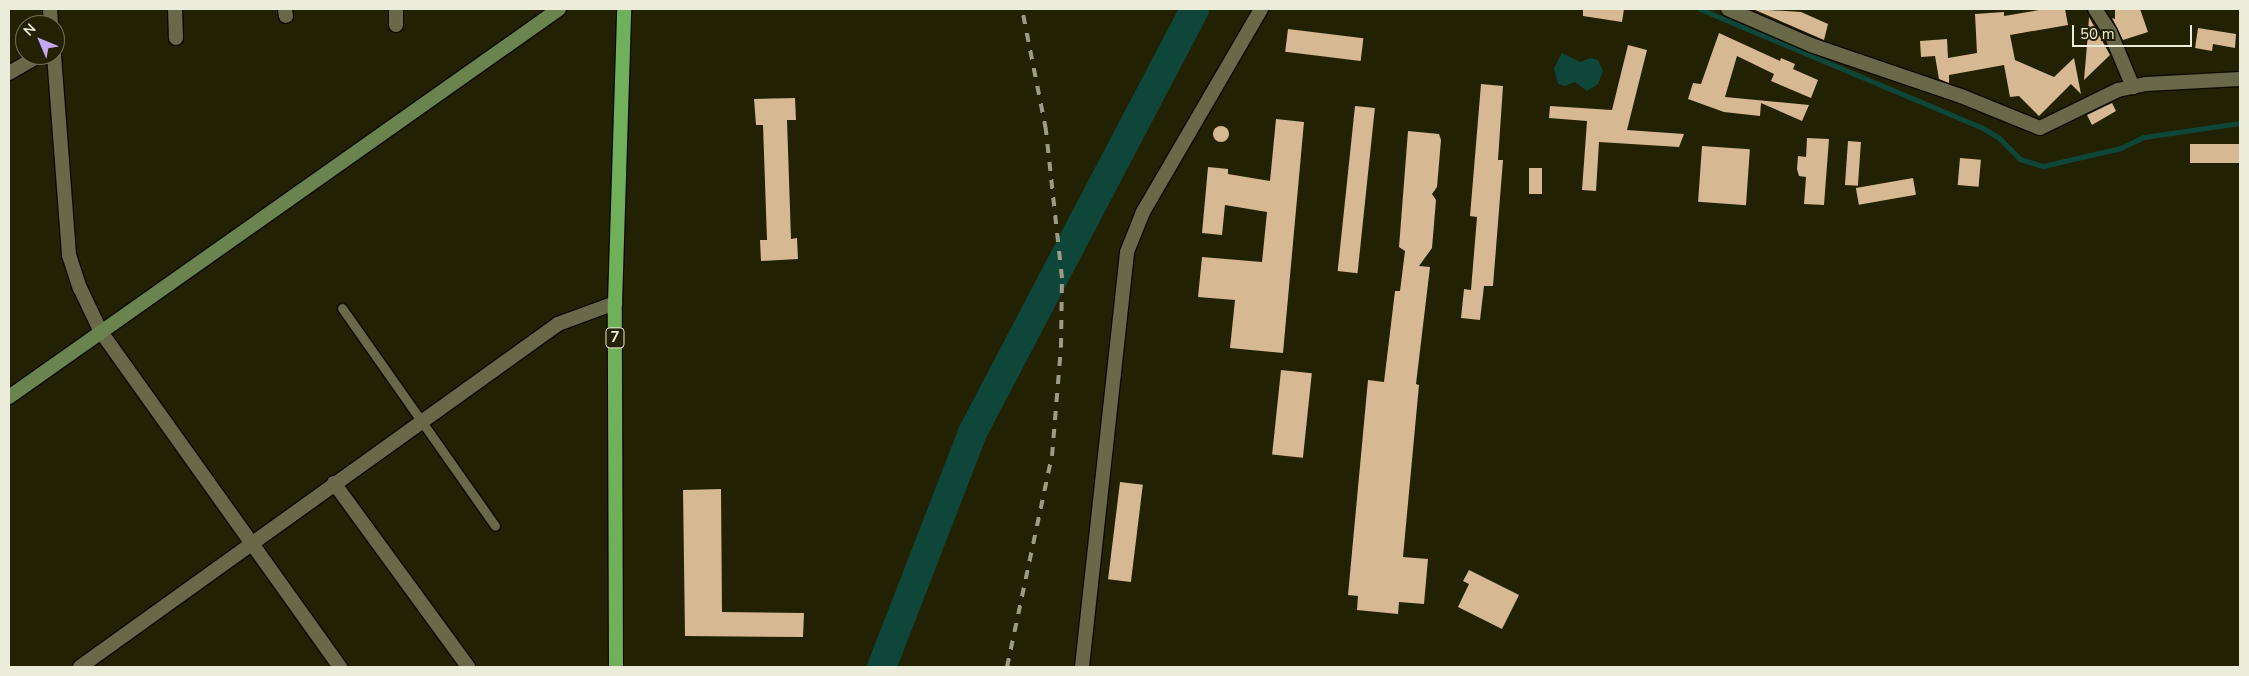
<!DOCTYPE html>
<html>
<head>
<meta charset="utf-8">
<style>
	body { margin:0 }
	#map { position:relative; width:2249px; height:676px; overflow:hidden; background:#222103; font-family:"Nunito Sans",sans-serif }
	div>[style] { position:absolute }
	.water>* { inset:0; background:#0e473a }
	.stream>* { height:5px; margin:-2.5px; padding:0 2.5px; transform-origin:2.5px; border-radius:2.5px; background:#0e473a }
	.river>* { height:29px; margin:-14.5px; padding:0 14.5px; transform-origin:14.5px; border-radius:14.5px; background:#0e473a }
	.building>* { inset:0; background:#d6b892; transform-origin:0 0 }
	.round { border-radius:50% }
	.roads { filter:drop-shadow(1px 0 #0c0a00) drop-shadow(-1px 0 #0c0a00) drop-shadow(0 1px #0c0a00) drop-shadow(0 -1px #0c0a00) }
	.service>* { height:9px; margin:-4.5px; padding:0 4.5px; transform-origin:4.5px; border-radius:4.5px; background:#696848 }
	.minor>* { height:14px; margin:-7px; padding:0 7px; transform-origin:7px; border-radius:7px; background:#696848 }
	.tertiary>* { height:14px; margin:-7px; padding:0 7px; transform-origin:7px; border-radius:7px; background:#696848 }
	.secondary>* { height:14px; margin:-7px; padding:0 7px; transform-origin:7px; border-radius:7px; background:#6b834f }
	.trunk>* { height:14px; margin:-7px; padding:0 7px; transform-origin:7px; border-radius:7px; background:#70b05a }
	.rail>* { height:4px; margin-top:-2px; transform-origin:0; background:repeating-linear-gradient(90deg,#9c9b85 0 9px,transparent 0 18px) }
	span { translate:-50% -50%; white-space:nowrap; text-align:center; line-height:1.15; -webkit-text-stroke:5px #222103; paint-order:stroke }
	.shield-label span { padding:1px 4px; background:#222103; border:1px solid; border-radius:4px; -webkit-text-stroke-width:0 }
	.shield-label { font-size:15px; color:#ececda; font-weight:700 }
	.frame { position:absolute; inset:0; border:10px solid #ececda; pointer-events:none }
	.north { position:absolute; left:15px; top:15px; width:50px; height:50px; box-sizing:border-box; background:#222103; border:1px solid #737259; border-radius:50%; rotate:315deg; font-size:14px; font-weight:700; line-height:20px; text-align:center; color:#ececda }
	.north::after { content:''; display:block; margin:auto; width:18px; height:22px; background:#c3a7f2; clip-path:polygon(50% 0,100% 100%,50% 72%,0 100%) }
	.scale { position:absolute; left:2072px; top:25px; width:120px; height:22px; box-sizing:border-box; border:2px solid #ececda; border-top:0; padding-left:6px; font-size:15px; line-height:18px; white-space:nowrap; color:#ececda; -webkit-text-stroke:4px #222103; paint-order:stroke }
</style>
</head>
<body>
<div id="map">
	<div class="water">
		<div style="clip-path:polygon(1562px 53px,1580px 62px,1591px 58px,1598px 60px,1603px 71px,1598px 84px,1587px 91px,1575px 82px,1565px 86px,1558px 84px,1554px 68px)"></div>
	</div>
	<div class="stream">
		<div style="left:1700px;top:9px;width:305px;rotate:22.8deg"></div>
		<div style="left:1981px;top:127px;width:21px;rotate:31deg"></div>
		<div style="left:1999px;top:138px;width:30px;rotate:45deg"></div>
		<div style="left:2020px;top:159px;width:24px;rotate:17deg"></div>
		<div style="left:2043px;top:166px;width:80px;rotate:-13deg"></div>
		<div style="left:2121px;top:148px;width:25px;rotate:-26deg"></div>
		<div style="left:2144px;top:137px;width:97px;rotate:-8.3deg"></div>
	</div>
	<div class="river">
		<div style="left:881px;top:667px;width:252px;rotate:-68.8deg"></div>
		<div style="left:972px;top:432px;width:478px;rotate:-62.3deg"></div>
	</div>
	<div class="building">
		<div style="clip-path:polygon(1583px 9px,1624px 9px,1622px 22px,1583px 16px)"></div>
		<div style="clip-path:polygon(1753px 9px,1801px 12px,1828px 24px,1824px 40px)"></div>
		<div style="clip-path:polygon(2045px 9px,2065px 9px,2068px 25px,2010px 35px,2015px 60px,2054px 77px,2074px 58px,2081px 94px,2071px 84px,2039px 116px,2019px 96px,2010px 97px,2004px 65px,1949px 75px,1949px 83px,1939px 79px,1935px 56px,1921px 57px,1920px 41px,1947px 39px,1948px 58px,1977px 53px,1975px 14px,2004px 12px,2004px 16px)"></div>
		<div style="clip-path:polygon(2115px 9px,2140px 9px,2148px 32px,2123px 40px,2112px 18px,2115px 19px)"></div>
		<div style="clip-path:polygon(2089px 17px,2110px 55px,2084px 80px,2088px 33px)"></div>
		<div style="clip-path:polygon(2198px 28px,2236px 34px,2235px 48px,2213px 44px,2212px 51px,2195px 48px)"></div>
		<div style="left:1288px;top:29px;width:76px;height:23px;rotate:7deg"></div>
		<div style="clip-path:polygon(1719px 33px,1780px 61px,1781px 58px,1795px 64px,1793px 69px,1818px 80px,1811px 98px,1771px 81px,1774px 74px,1737px 56px,1725px 97px,1809px 105px,1802px 121px,1761px 103px,1760px 116px,1724px 112px,1688px 99px,1693px 83px,1701px 84px)"></div>
		<div style="clip-path:polygon(1628px 45px,1647px 50px,1627px 130px,1684px 134px,1679px 147px,1599px 142px,1596px 191px,1582px 190px,1587px 121px,1549px 118px,1550px 106px,1612px 110px)"></div>
		<div style="clip-path:polygon(1481px 84px,1503px 86px,1498px 160px,1503px 160px,1493px 286px,1484px 286px,1480px 320px,1461px 318px,1464px 289px,1471px 290px,1477px 217px,1470px 216px)"></div>
		<div style="clip-path:polygon(795px 98px,796px 120px,787px 120px,791px 239px,797px 238px,798px 259px,761px 261px,760px 240px,767px 240px,763px 125px,756px 125px,754px 99px)"></div>
		<div style="clip-path:polygon(2112px 103px,2116px 111px,2092px 125px,2087px 115px)"></div>
		<div style="left:1355px;top:106px;width:20px;height:166px;rotate:6deg"></div>
		<div style="clip-path:polygon(1276px 119px,1304px 122px,1283px 353px,1230px 348px,1235px 300px,1198px 297px,1202px 257px,1262px 262px,1267px 212px,1225px 205px,1222px 235px,1202px 233px,1208px 167px,1228px 169px,1228px 174px,1270px 181px)"></div>
		<div class="round" style="left:1213px;top:126px;width:16px;height:16px"></div>
		<div style="clip-path:polygon(1408px 131px,1439px 134px,1441px 140px,1437px 187px,1432px 194px,1436px 200px,1432px 248px,1419px 266px,1430px 267px,1416px 384px,1419px 385px,1403px 557px,1428px 559px,1424px 604px,1399px 602px,1398px 614px,1357px 610px,1358px 596px,1348px 595px,1368px 380px,1384px 382px,1395px 291px,1400px 291px,1405px 251px,1399px 247px)"></div>
		<div style="clip-path:polygon(1807px 138px,1829px 139px,1824px 205px,1804px 204px,1806px 177px,1799px 176px,1797px 169px,1798px 156px,1806px 157px)"></div>
		<div style="left:1848px;top:141px;width:13px;height:44px;rotate:4deg"></div>
		<div style="left:2240px;top:144px;width:19px;height:50px;rotate:90deg"></div>
		<div style="left:1702px;top:146px;width:48px;height:56px;rotate:4deg"></div>
		<div style="left:1960px;top:158px;width:21px;height:27px;rotate:5deg"></div>
		<div style="left:1529px;top:168px;width:13px;height:26px"></div>
		<div style="left:1913px;top:178px;width:17px;height:58px;rotate:80deg"></div>
		<div style="left:1281px;top:370px;width:31px;height:85px;rotate:6deg"></div>
		<div style="left:1120px;top:482px;width:23px;height:98px;rotate:7deg"></div>
		<div style="clip-path:polygon(721px 489px,722px 612px,804px 613px,803px 637px,685px 636px,683px 490px)"></div>
		<div style="clip-path:polygon(1469px 570px,1519px 595px,1502px 629px,1458px 607px,1469px 584px,1463px 581px)"></div>
	</div>
	<div class="roads">
		<div class="service">
			<div style="left:342px;top:308px;width:266px;rotate:54.9deg"></div>
		</div>
		<div class="minor">
			<div style="left:175px;top:9px;width:29px;rotate:88deg"></div>
			<div style="left:285px;top:9px;width:7px;rotate:82deg"></div>
			<div style="left:396px;top:9px;width:16px;rotate:90deg"></div>
			<div style="left:1728px;top:9px;width:90px;rotate:23.4deg"></div>
			<div style="left:1811px;top:45px;width:158px;rotate:18.8deg"></div>
			<div style="left:1961px;top:96px;width:85px;rotate:22.1deg"></div>
			<div style="left:2040px;top:128px;width:87px;rotate:-26deg"></div>
			<div style="left:2118px;top:90px;width:29px;rotate:-12deg"></div>
			<div style="left:2146px;top:84px;width:94px;rotate:-3deg"></div>
			<div style="left:2095px;top:9px;width:27px;rotate:57deg"></div>
			<div style="left:2110px;top:32px;width:60px;rotate:67.3deg"></div>
			<div style="left:9px;top:73px;width:36px;rotate:-30deg"></div>
			<div style="left:101px;top:332px;width:412px;rotate:54.5deg"></div>
			<div style="left:334px;top:483px;width:228px;rotate:53.9deg"></div>
			<div style="left:80px;top:667px;width:588px;rotate:-35.66deg"></div>
			<div style="left:558px;top:324px;width:61px;rotate:-20.2deg"></div>
			<div style="left:1082px;top:667px;width:417px;rotate:-83.8deg"></div>
			<div style="left:1127px;top:252px;width:43px;rotate:-68.2deg"></div>
			<div style="left:1143px;top:212px;width:235px;rotate:-59.8deg"></div>
		</div>
		<div class="tertiary">
			<div style="left:50px;top:9px;width:16px;rotate:86deg"></div>
			<div style="left:54px;top:55px;width:201px;rotate:85.7deg"></div>
			<div style="left:69px;top:255px;width:35px;rotate:72deg"></div>
			<div style="left:80px;top:288px;width:49px;rotate:64.5deg"></div>
		</div>
		<div class="secondary">
			<div style="left:9px;top:397px;width:673px;rotate:-35.2deg"></div>
		</div>
		<div class="trunk">
			<div style="left:616px;top:667px;width:364px;rotate:-90.2deg"></div>
			<div style="left:615px;top:303px;width:294px;rotate:-88.2deg"></div>
		</div>
	</div>
	<div class="rail">
		<div style="left:1007px;top:667px;width:216px;rotate:-78deg"></div>
		<div style="left:1052px;top:456px;width:109px;rotate:-85.3deg"></div>
		<div style="left:1061px;top:347px;width:69px;rotate:-89.2deg"></div>
		<div style="left:1062px;top:278px;width:149px;rotate:-96.2deg"></div>
		<div style="left:1046px;top:130px;width:123px;rotate:-101.2deg"></div>
	</div>
	<div class="shield-label">
		<span style="left:615px;top:338px">7</span>
	</div>
	<div class="frame"></div>
	<div class="north">N</div>
	<div class="scale">50 m</div>
</div>
</body>
</html>
